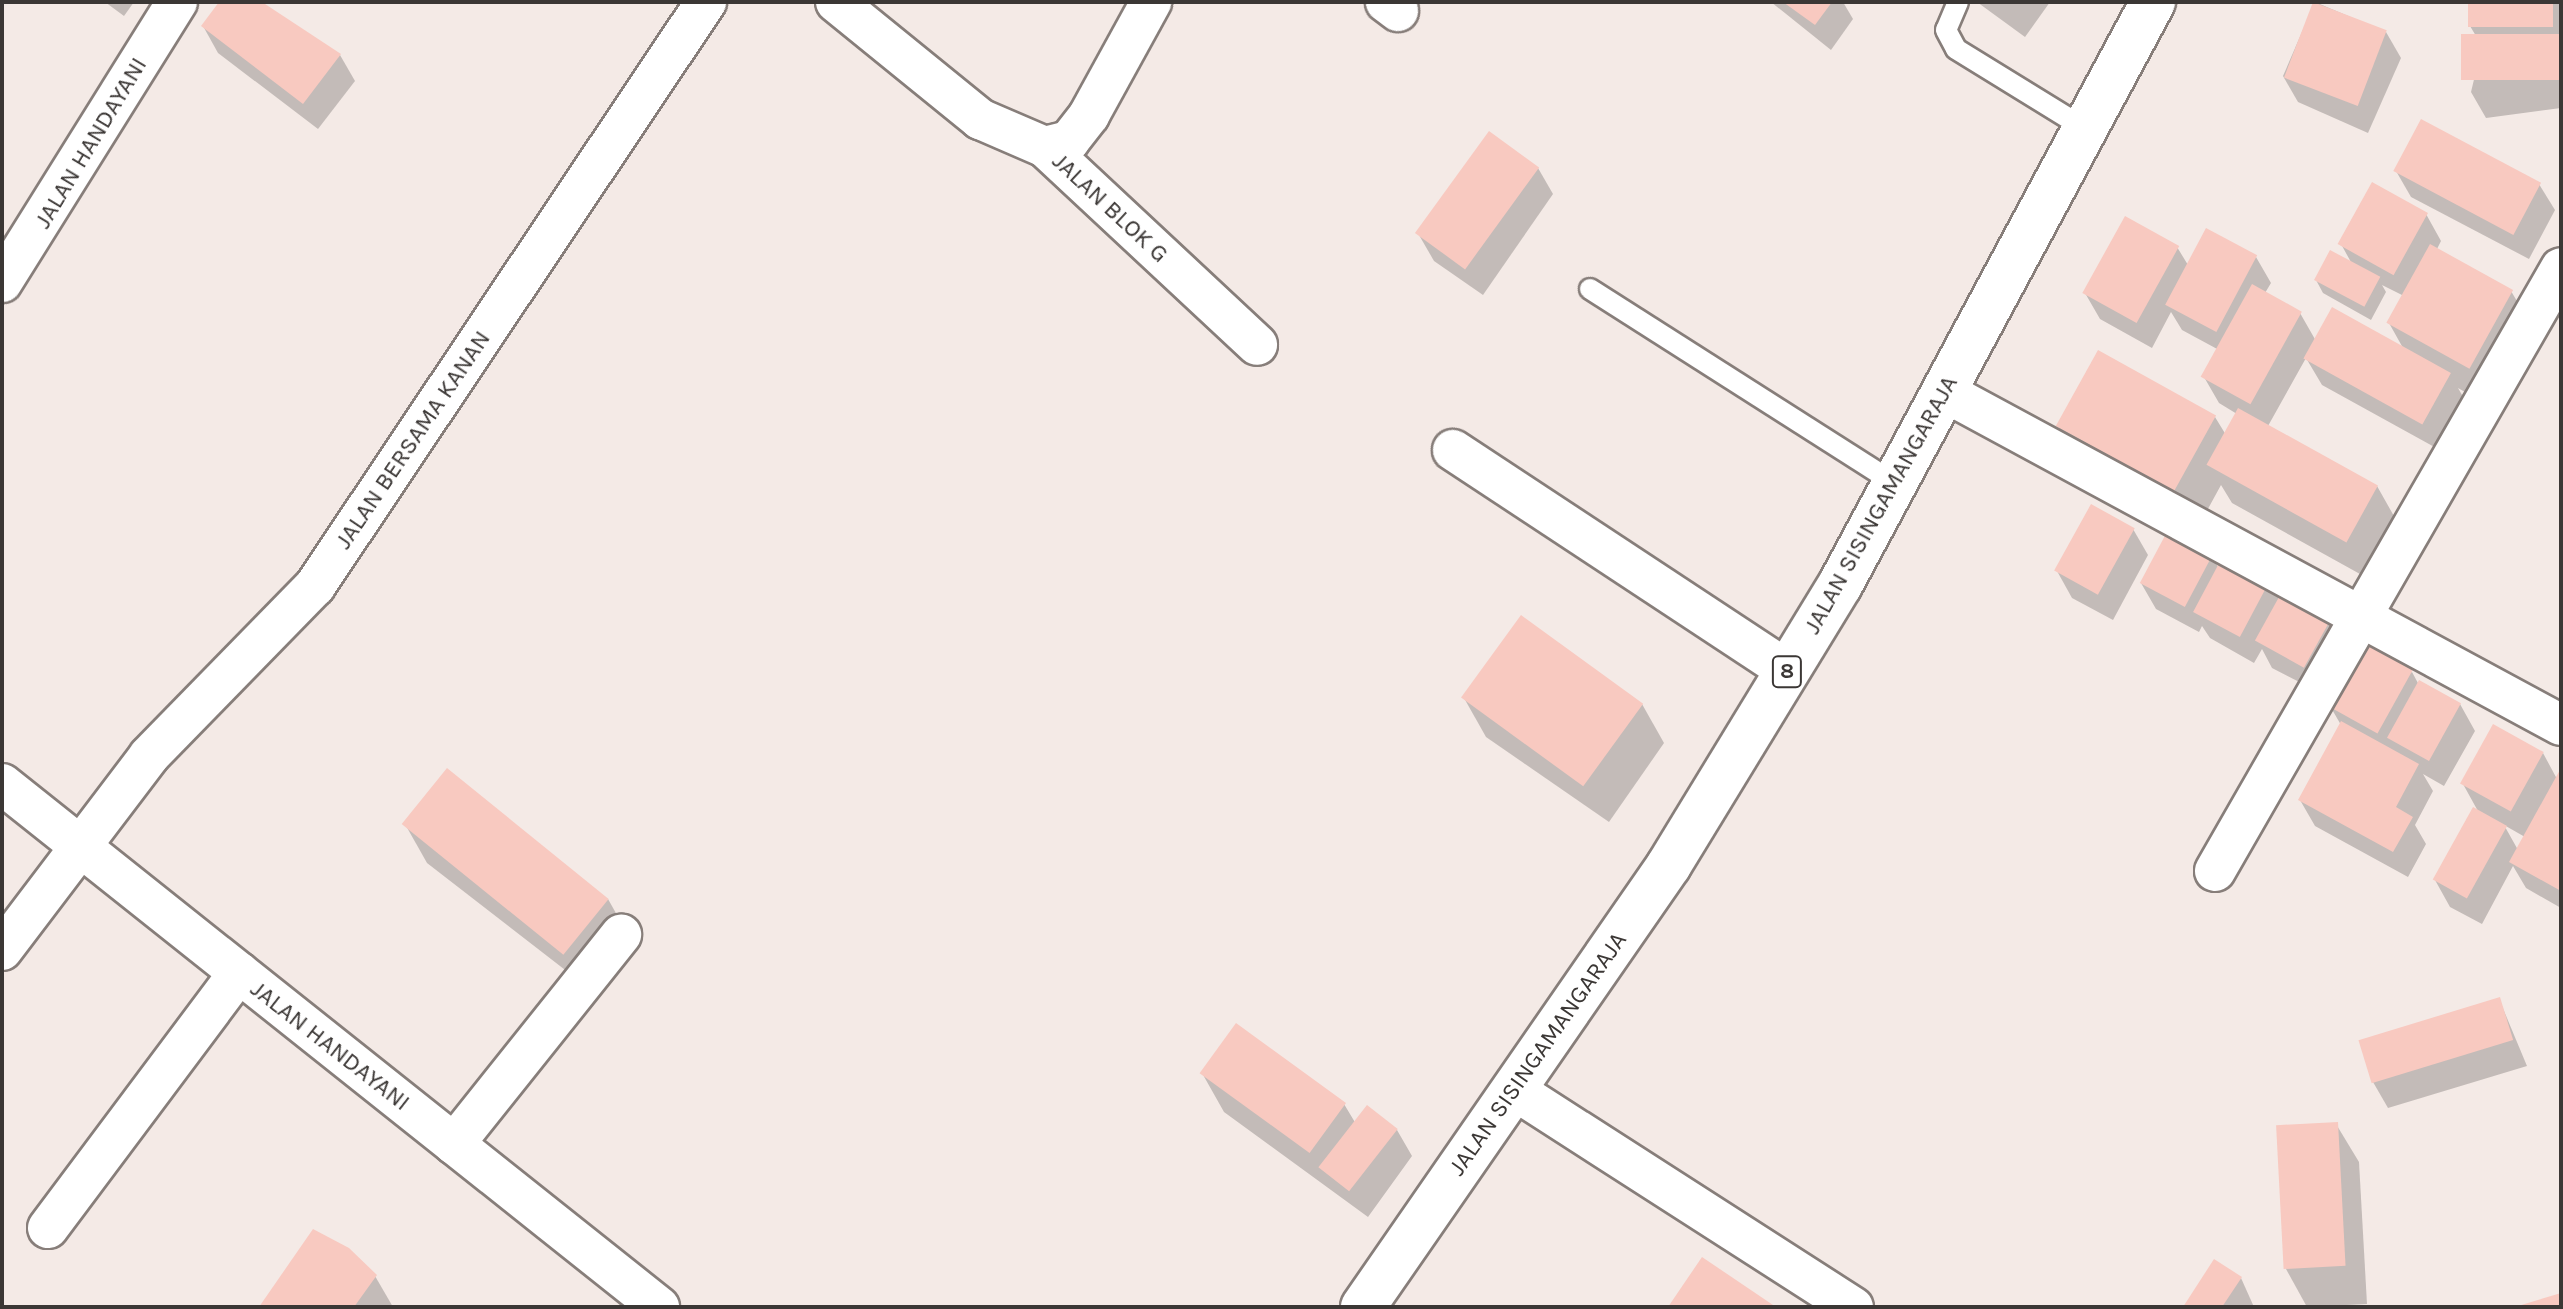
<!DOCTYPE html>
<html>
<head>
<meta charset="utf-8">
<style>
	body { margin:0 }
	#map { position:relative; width:2563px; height:1309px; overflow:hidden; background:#f4eae6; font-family:Karla,sans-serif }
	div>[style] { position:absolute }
	.shadow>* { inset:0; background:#0003 }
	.building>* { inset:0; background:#f8c9c0; transform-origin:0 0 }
	.roads { filter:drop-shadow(2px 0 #877e7a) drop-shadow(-2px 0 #877e7a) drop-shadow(0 2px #877e7a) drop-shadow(0 -2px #877e7a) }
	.lane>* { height:20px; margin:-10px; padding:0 10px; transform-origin:10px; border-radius:10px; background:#fff }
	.street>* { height:40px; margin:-20px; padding:0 20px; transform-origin:20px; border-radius:20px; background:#fff }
	.highway>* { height:44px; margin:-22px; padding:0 22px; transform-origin:22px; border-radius:22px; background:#fff }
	span { translate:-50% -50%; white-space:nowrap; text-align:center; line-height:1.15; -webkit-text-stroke:8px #fff; paint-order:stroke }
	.shield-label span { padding:2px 6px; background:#fff; border:2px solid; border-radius:6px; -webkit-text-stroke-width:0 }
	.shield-label { font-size:22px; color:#3b3735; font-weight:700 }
	.street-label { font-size:24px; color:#3b3735 }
	.frame { position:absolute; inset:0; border:4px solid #3b3735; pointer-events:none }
</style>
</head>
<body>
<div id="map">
	<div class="shadow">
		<div style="clip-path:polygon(105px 2px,134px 2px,124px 16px)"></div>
		<div style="clip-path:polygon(222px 2px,258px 2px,340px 55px,355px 81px,318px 129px,218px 53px,203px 26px)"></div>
		<div style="clip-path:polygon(1771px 2px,1843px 2px,1853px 19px,1831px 50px)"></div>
		<div style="clip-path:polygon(1977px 2px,2050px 2px,2025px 37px)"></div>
		<div style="clip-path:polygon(2315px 2px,2386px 32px,2401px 58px,2368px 133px,2298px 102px,2283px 76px)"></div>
		<div style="clip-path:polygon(2470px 2px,2561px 2px,2561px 108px,2486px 118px,2471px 92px,2482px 46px,2470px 26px)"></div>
		<div style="clip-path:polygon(1538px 168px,1553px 194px,1483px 295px,1434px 261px,1419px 235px)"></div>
		<div style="clip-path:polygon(2396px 171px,2539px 184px,2555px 210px,2529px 259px,2411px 197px)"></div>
		<div style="clip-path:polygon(2426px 214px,2441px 241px,2437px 249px,2511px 291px,2534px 330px,2491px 407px,2458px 388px,2465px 400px,2438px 449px,2322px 385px,2306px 358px,2268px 426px,2377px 486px,2399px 525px,2369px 579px,2232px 503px,2221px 485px,2197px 529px,2080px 464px,2058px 426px,2098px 353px,2215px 417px,2226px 435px,2237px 414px,2219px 403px,2204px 377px,2219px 350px,2182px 330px,2171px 312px,2152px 348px,2100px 319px,2085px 293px,2177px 247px,2188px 265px,2256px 257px,2271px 283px,2265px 293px,2300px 313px,2316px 341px,2403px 348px,2389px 323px,2404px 296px,2382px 285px,2386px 292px,2371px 320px,2323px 293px,2316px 280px,2352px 264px,2341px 244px)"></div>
		<div style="clip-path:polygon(2133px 529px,2148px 555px,2113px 620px,2072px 598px,2057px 571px)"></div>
		<div style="clip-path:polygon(2211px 556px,2219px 568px,2270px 579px,2331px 616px,2346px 643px,2319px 692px,2272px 668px,2262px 649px,2254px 663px,2210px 638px,2202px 626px,2199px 632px,2156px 609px,2141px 583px)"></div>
		<div style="clip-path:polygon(2412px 672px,2419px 685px,2460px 704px,2475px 731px,2444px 786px,2423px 774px,2433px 791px,2415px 825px,2426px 844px,2408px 877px,2315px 826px,2300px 800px,2341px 725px,2330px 706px)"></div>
		<div style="clip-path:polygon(1464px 698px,1642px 704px,1664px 743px,1609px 822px,1486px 737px)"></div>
		<div style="clip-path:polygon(evenodd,2543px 753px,2557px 779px,2561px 772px,2561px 908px,2526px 888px,2513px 866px,2482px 924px,2450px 907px,2435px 880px,2479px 813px,2463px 784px,2543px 753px,2504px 825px,2525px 837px,2518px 850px,2504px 825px)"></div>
		<div style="clip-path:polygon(405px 824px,608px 899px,630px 938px,591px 990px,427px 863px)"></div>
		<div style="clip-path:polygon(2499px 999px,2527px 1066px,2388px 1108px,2373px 1082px)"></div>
		<div style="clip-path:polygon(1202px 1073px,1344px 1104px,1356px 1124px,1397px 1130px,1412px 1156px,1368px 1217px,1224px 1112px)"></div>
		<div style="clip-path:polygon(2336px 1124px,2359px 1162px,2367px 1304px,2307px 1307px,2286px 1269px)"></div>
		<div style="clip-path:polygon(375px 1276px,393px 1307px,261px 1307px)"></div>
		<div style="clip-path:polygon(2241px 1278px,2254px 1307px,2186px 1307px)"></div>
	</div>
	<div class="building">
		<div style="clip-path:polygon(219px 2px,262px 2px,341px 54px,303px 104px,201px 26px)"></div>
		<div style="clip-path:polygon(1783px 2px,1832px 2px,1815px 25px)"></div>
		<div style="left:2313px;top:2px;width:79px;height:81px;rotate:21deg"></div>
		<div style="left:2468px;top:2px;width:85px;height:25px"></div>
		<div style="left:2561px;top:34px;width:46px;height:100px;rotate:90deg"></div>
		<div style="left:2421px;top:119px;width:136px;height:59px;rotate:28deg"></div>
		<div style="left:1489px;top:131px;width:62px;height:126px;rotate:36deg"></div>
		<div style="left:2372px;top:182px;width:64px;height:71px;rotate:29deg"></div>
		<div style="left:2125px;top:216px;width:62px;height:88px;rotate:29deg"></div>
		<div style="left:2206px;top:228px;width:58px;height:87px;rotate:28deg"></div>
		<div style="left:2430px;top:244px;width:95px;height:90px;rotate:29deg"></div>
		<div style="left:2330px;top:250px;width:57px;height:34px;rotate:28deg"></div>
		<div style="left:2252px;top:284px;width:57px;height:106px;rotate:29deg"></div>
		<div style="left:2332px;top:307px;width:136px;height:59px;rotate:29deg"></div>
		<div style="left:2098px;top:350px;width:135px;height:87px;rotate:29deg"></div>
		<div style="left:2238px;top:408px;width:160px;height:65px;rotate:29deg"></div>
		<div style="left:2091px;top:504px;width:50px;height:76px;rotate:29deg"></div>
		<div style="left:2168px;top:530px;width:51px;height:60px;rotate:28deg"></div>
		<div style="left:2225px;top:552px;width:53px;height:68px;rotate:28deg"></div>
		<div style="left:2284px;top:588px;width:56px;height:60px;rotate:29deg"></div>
		<div style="left:1521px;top:615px;width:151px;height:102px;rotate:36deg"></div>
		<div style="left:2363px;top:642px;width:57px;height:73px;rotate:29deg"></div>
		<div style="left:2419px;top:680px;width:48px;height:66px;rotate:29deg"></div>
		<div style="clip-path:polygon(2341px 721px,2419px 764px,2396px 807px,2413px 817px,2393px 852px,2298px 800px)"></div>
		<div style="left:2493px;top:724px;width:58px;height:68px;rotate:29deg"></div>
		<div style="left:447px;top:768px;width:208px;height:72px;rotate:39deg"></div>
		<div style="clip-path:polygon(2561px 768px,2561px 891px,2509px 862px)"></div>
		<div style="left:2473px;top:807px;width:39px;height:83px;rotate:29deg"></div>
		<div style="left:2500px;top:997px;width:45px;height:148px;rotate:73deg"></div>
		<div style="left:1236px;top:1023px;width:136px;height:62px;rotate:36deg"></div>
		<div style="left:1367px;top:1105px;width:39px;height:79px;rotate:38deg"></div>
		<div style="left:2338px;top:1122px;width:144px;height:62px;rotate:87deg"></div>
		<div style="clip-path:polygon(313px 1229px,349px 1248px,377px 1275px,354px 1307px,259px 1307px)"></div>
		<div style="clip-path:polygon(1702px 1257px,1776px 1307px,1668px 1307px)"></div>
		<div style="clip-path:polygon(2214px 1259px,2242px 1277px,2222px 1307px,2183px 1307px)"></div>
		<div style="clip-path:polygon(2561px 1293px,2561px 1307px,2518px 1307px,2518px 1306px)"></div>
	</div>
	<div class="roads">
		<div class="lane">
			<div style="left:1958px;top:2px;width:30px;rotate:113deg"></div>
			<div style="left:1946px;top:30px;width:21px;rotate:62deg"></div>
			<div style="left:1956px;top:49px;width:153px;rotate:31.6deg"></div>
			<div style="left:1590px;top:289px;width:361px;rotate:32.5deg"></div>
		</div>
		<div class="street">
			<div style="left:836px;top:2px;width:186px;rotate:39.1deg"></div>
			<div style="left:980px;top:119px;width:71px;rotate:23.3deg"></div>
			<div style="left:1045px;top:147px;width:290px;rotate:43deg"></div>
			<div style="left:1386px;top:2px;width:15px;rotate:37deg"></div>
			<div style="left:1045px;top:147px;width:25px;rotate:-14deg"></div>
			<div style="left:1069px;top:141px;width:33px;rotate:-52deg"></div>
			<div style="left:1089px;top:115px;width:129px;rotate:-61.2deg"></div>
			<div style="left:2px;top:282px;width:330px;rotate:-58deg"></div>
			<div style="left:1945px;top:392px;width:700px;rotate:28.39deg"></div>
			<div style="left:1453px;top:450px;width:401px;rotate:33.4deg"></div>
			<div style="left:2px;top:784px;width:840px;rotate:38.52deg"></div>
			<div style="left:2215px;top:871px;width:695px;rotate:-60.15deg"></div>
			<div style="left:2px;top:950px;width:243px;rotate:-52.8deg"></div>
			<div style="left:149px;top:756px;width:238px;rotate:-45.7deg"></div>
			<div style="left:315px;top:586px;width:703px;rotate:-56.2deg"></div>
			<div style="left:1513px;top:1089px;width:404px;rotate:32.7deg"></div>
			<div style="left:454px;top:1144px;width:268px;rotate:-51.4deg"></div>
			<div style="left:48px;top:1228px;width:319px;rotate:-53.2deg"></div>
		</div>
		<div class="highway">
			<div style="left:1363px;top:1307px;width:538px;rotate:-55.3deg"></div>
			<div style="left:1669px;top:865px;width:328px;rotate:-58.6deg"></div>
			<div style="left:1840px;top:585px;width:662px;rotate:-61.77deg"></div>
		</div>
	</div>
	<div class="shield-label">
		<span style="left:1787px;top:672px">8</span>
	</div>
	<div class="street-label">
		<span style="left:91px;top:143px;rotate:-59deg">JALAN HANDAYANI</span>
		<span style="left:1110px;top:208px;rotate:43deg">JALAN BLOK G</span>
		<span style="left:413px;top:440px;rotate:-56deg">JALAN BERSAMA KANAN</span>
		<span style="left:1881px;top:505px;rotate:-61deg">JALAN SISINGAMANGARAJA</span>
		<span style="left:330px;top:1046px;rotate:38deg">JALAN HANDAYANI</span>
		<span style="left:1538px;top:1054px;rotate:-55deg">JALAN SISINGAMANGARAJA</span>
	</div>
	<div class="frame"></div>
</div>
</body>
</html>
